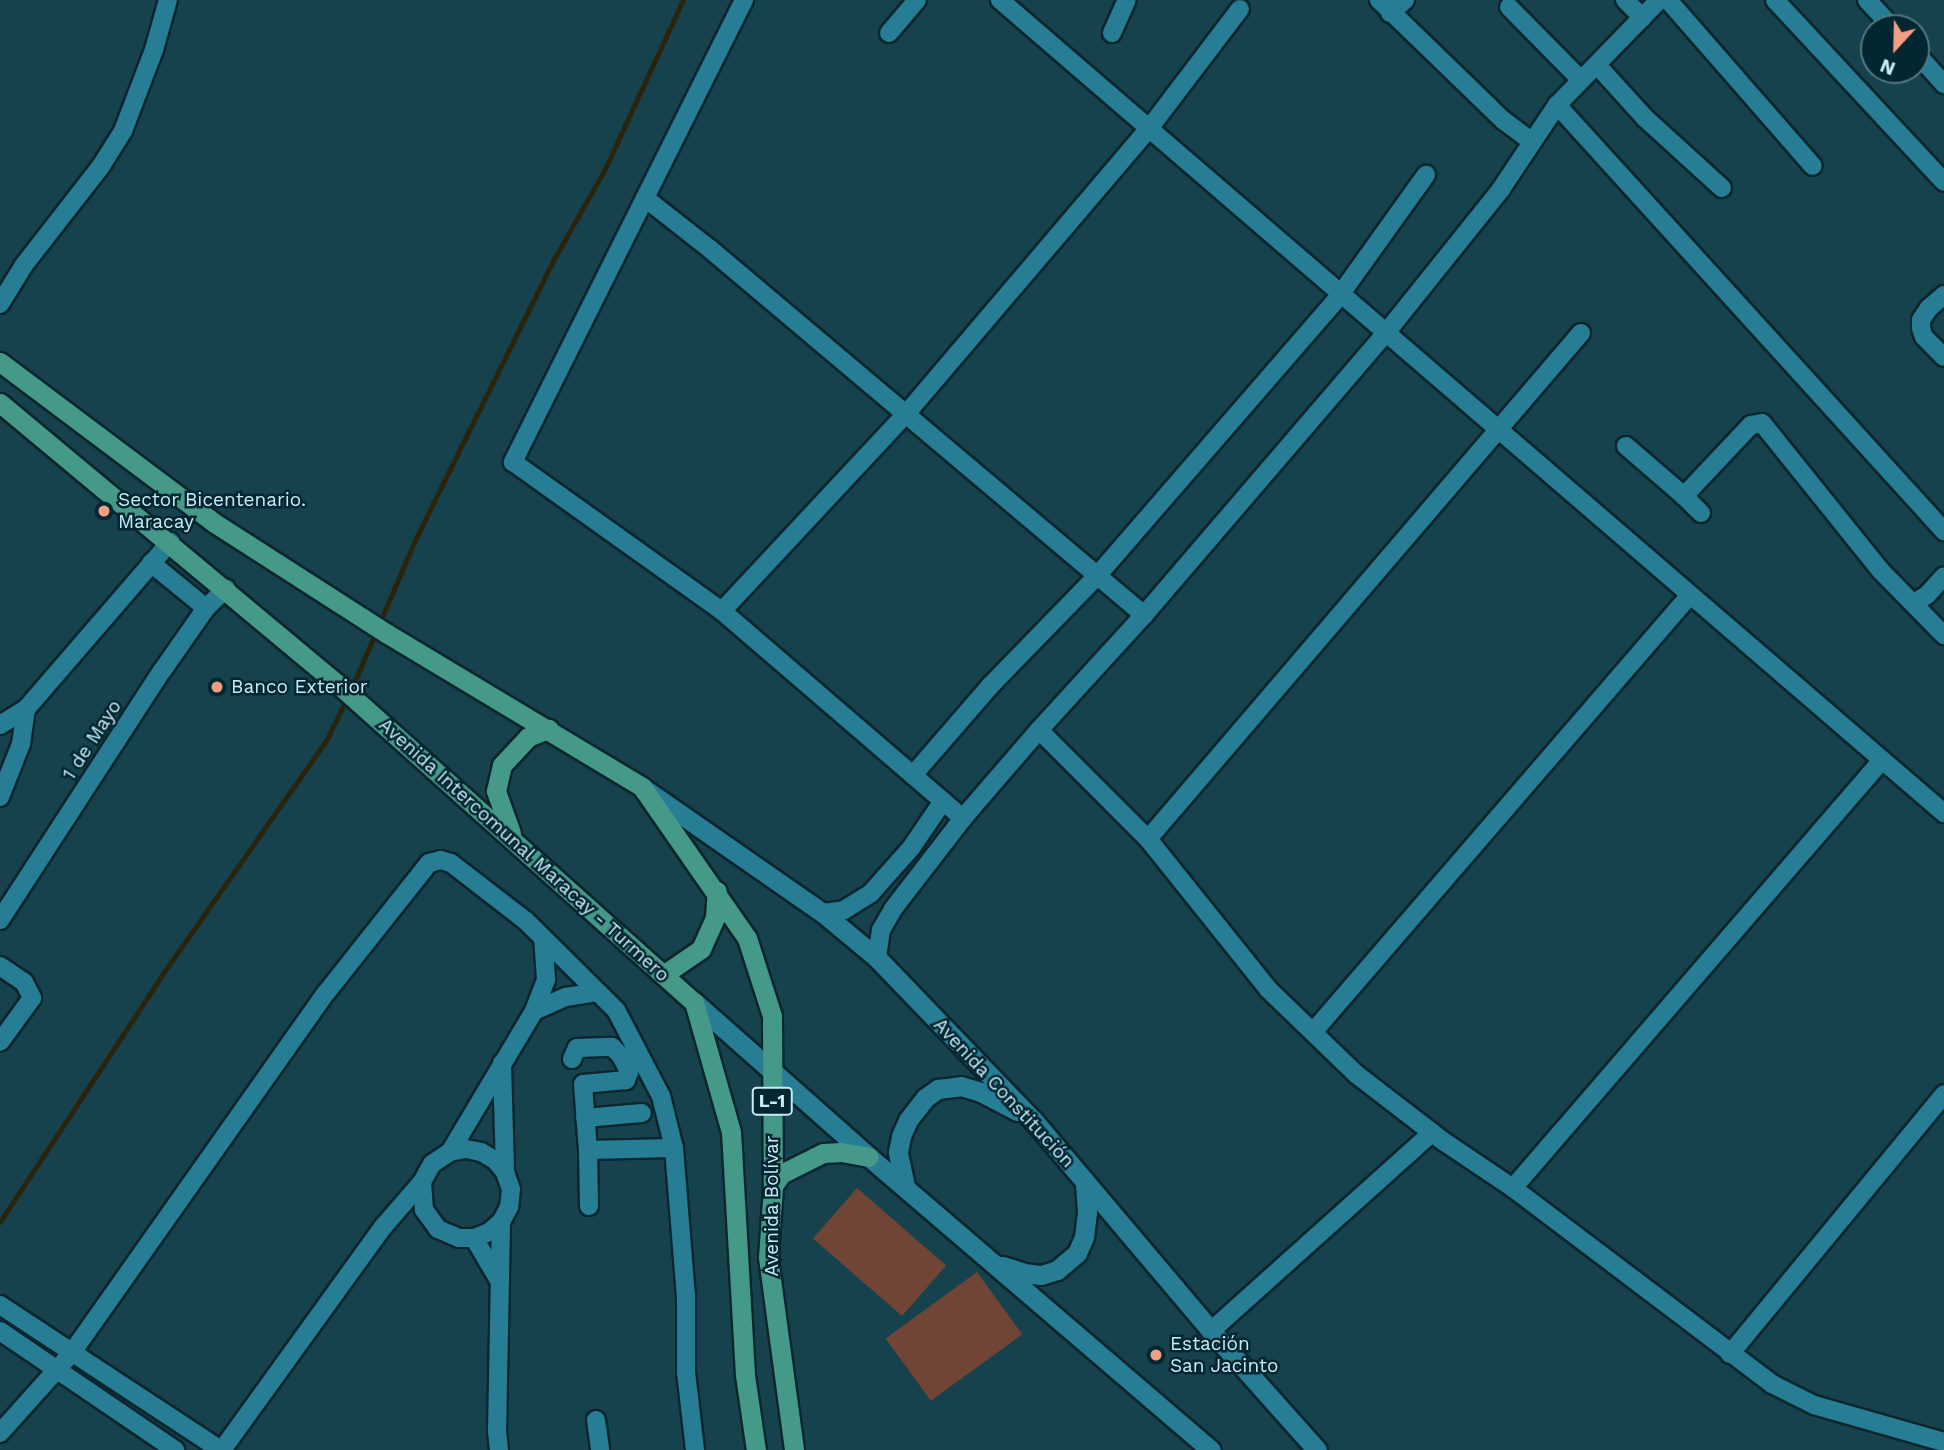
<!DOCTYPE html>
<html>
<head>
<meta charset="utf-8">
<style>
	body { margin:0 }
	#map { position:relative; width:1944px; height:1450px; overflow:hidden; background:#16424e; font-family:"Work Sans",sans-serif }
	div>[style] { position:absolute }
	.green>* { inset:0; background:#714536; transform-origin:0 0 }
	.stream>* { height:4.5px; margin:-2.25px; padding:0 2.25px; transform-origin:2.25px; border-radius:2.25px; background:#29240c }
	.roads { filter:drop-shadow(2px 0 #0c262e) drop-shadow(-2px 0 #0c262e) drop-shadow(0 2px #0c262e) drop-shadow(0 -2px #0c262e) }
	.minor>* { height:18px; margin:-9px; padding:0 9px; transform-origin:9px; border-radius:9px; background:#277d94 }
	.tertiary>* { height:19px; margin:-9.5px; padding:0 9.5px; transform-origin:9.5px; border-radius:9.5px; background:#277d94 }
	.primary>* { height:19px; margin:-9.5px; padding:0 9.5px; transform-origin:9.5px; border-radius:9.5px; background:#459989 }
	.dots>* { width:19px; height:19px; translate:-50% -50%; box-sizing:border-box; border:4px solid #032730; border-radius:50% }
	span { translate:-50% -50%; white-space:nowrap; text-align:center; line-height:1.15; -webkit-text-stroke:5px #032730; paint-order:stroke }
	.shield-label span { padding:2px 5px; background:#032730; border:2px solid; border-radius:5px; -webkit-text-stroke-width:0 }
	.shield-label { font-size:18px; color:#c6ecf8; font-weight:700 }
	.poi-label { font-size:19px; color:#c6ecf8 }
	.left { translate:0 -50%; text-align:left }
	.street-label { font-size:19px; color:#c6ecf8 }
	.north { position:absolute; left:1860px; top:14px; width:70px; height:70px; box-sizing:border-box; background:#032730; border:2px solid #517680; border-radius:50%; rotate:202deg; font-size:19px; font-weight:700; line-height:28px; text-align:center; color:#c6ecf8 }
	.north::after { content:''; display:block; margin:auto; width:24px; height:32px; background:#f39f83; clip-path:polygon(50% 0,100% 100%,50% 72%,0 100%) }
</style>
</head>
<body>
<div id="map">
	<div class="green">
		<div style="left:857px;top:1188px;width:118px;height:67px;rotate:41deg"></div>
		<div style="left:977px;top:1272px;width:77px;height:113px;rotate:54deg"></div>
	</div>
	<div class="stream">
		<div style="left:380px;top:622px;width:91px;rotate:-66.8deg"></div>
		<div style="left:416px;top:538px;width:311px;rotate:-63.7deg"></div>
		<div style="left:554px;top:259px;width:101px;rotate:-60.4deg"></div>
		<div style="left:604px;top:171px;width:188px;rotate:-65.2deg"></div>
		<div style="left:351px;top:690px;width:61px;rotate:-66.8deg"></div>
		<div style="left:0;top:1222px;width:295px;rotate:-56.7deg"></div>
		<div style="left:162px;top:975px;width:286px;rotate:-55deg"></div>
		<div style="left:326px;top:741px;width:48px;rotate:-64deg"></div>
	</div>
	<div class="roads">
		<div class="minor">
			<div style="left:744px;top:0;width:517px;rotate:116.57deg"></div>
			<div style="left:513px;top:462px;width:257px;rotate:35.5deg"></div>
			<div style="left:722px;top:611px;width:318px;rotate:40.7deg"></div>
			<div style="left:1000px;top:0;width:1246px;rotate:40.74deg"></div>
			<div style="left:1379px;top:0;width:173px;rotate:44.1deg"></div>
			<div style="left:1503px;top:120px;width:36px;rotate:37deg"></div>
			<div style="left:1625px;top:0;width:25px;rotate:45deg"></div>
			<div style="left:1668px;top:0;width:220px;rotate:48.9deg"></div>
			<div style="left:1775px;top:0;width:248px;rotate:47.1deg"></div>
			<div style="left:1867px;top:0;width:38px;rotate:47deg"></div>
			<div style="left:1509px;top:7px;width:101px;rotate:45.4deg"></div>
			<div style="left:1390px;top:13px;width:20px;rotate:-41deg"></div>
			<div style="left:889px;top:33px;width:43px;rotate:-49.7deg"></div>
			<div style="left:1112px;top:33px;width:36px;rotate:-66deg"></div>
			<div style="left:1916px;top:53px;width:42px;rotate:47.9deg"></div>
			<div style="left:1597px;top:65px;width:72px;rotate:47.8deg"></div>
			<div style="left:1645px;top:118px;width:104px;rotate:42.3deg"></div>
			<div style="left:1557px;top:105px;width:576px;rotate:47.75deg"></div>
			<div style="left:645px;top:198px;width:83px;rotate:38.1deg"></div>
			<div style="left:710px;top:249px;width:568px;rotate:40.14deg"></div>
			<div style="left:1944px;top:295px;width:20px;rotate:139deg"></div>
			<div style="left:1929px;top:308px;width:14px;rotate:124deg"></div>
			<div style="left:1921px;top:320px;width:8px;rotate:90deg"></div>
			<div style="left:1921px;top:328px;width:9px;rotate:72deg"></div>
			<div style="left:1924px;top:337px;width:28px;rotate:45deg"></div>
			<div style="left:0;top:304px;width:46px;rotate:-58.4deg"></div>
			<div style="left:24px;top:265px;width:125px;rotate:-52.1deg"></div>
			<div style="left:101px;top:166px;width:41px;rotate:-57.8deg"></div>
			<div style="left:123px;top:131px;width:87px;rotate:-69.1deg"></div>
			<div style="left:154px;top:50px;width:52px;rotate:-74.4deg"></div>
			<div style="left:1626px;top:446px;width:77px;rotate:40.8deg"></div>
			<div style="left:1701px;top:513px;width:24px;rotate:-135deg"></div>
			<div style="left:1684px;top:496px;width:98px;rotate:-46.7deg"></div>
			<div style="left:1751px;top:425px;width:11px;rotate:-10deg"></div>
			<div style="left:1762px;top:423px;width:190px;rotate:51.2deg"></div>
			<div style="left:1881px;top:571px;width:90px;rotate:45.5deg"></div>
			<div style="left:151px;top:563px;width:71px;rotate:39.3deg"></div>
			<div style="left:1914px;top:603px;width:15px;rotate:-32deg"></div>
			<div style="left:1927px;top:595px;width:25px;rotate:-48deg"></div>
			<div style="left:722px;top:611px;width:270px;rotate:-47deg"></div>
			<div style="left:906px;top:414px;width:373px;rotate:-49.6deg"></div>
			<div style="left:1148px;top:130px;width:152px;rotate:-52.8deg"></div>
			<div style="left:0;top:725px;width:31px;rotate:-32deg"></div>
			<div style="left:26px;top:709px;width:221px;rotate:-49.2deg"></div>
			<div style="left:1039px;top:730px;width:156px;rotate:-47.6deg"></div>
			<div style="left:1144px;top:615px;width:370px;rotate:-49.4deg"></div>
			<div style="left:1385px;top:334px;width:186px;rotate:-51.3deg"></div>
			<div style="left:1501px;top:189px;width:101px;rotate:-56.3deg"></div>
			<div style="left:1557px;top:105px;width:146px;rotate:-45.8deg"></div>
			<div style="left:913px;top:775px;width:118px;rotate:-49.1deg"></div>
			<div style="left:990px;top:686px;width:153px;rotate:-45.8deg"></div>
			<div style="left:1097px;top:576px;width:371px;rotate:-49.1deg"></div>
			<div style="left:1340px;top:295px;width:148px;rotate:-54.4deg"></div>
			<div style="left:0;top:797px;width:57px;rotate:-68.4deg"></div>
			<div style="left:21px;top:744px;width:35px;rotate:-82deg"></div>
			<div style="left:1148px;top:839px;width:666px;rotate:-49.45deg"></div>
			<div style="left:823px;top:913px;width:21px;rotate:-8deg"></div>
			<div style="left:844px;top:910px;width:32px;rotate:-32deg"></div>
			<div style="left:871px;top:893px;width:60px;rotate:-48.4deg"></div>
			<div style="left:911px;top:848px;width:57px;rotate:-55.8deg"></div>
			<div style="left:0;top:920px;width:297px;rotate:-57deg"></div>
			<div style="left:162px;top:671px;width:77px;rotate:-55.1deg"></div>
			<div style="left:206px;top:608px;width:28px;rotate:-44deg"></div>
			<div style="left:877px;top:958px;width:28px;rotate:-82deg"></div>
			<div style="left:881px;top:930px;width:24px;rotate:-60deg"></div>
			<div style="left:893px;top:909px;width:115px;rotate:-52.4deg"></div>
			<div style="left:963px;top:818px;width:116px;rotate:-49.2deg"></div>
			<div style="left:1039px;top:730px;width:154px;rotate:45deg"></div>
			<div style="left:1148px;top:839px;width:192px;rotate:51.3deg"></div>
			<div style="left:1268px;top:989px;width:122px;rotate:44deg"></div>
			<div style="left:1356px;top:1074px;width:110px;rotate:37.6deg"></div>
			<div style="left:1443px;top:1141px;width:84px;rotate:33.9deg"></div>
			<div style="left:1513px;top:1188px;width:325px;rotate:37.1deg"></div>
			<div style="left:1772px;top:1384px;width:47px;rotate:26.6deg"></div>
			<div style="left:1814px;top:1405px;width:135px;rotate:15.9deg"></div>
			<div style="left:0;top:966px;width:29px;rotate:34deg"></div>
			<div style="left:24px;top:982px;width:18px;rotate:63deg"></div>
			<div style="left:32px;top:998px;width:54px;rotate:126deg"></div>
			<div style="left:534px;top:1011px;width:34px;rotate:-69deg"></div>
			<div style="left:546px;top:979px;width:39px;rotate:-94deg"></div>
			<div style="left:1313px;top:1032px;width:577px;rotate:-49.22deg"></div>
			<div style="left:572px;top:1059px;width:12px;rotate:-66deg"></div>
			<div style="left:577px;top:1048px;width:35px;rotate:-2deg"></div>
			<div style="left:612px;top:1047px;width:13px;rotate:45deg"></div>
			<div style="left:621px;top:1056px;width:18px;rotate:63deg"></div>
			<div style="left:629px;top:1072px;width:9px;rotate:111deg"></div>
			<div style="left:626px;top:1080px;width:43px;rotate:174.7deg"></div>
			<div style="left:583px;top:1084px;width:66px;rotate:85.7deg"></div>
			<div style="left:502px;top:1063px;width:109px;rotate:88.4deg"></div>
			<div style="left:585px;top:1118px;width:57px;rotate:-5deg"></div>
			<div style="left:450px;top:1152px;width:164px;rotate:-59.2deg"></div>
			<div style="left:534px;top:1011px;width:35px;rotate:-24deg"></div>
			<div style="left:566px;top:997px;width:31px;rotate:-9deg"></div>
			<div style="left:1513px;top:1188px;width:565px;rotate:-49.23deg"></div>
			<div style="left:589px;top:1206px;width:56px;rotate:-91deg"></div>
			<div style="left:588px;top:1150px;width:86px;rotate:-1.3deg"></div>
			<div style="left:474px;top:1238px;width:51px;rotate:59.4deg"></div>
			<div style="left:0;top:1305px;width:264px;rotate:33.3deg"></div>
			<div style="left:0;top:1331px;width:212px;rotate:34.2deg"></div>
			<div style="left:1211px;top:1331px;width:297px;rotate:-41.9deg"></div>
			<div style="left:1730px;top:1354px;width:337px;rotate:-50.5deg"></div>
			<div style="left:596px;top:1420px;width:30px;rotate:82deg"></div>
			<div style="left:0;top:1433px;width:106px;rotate:-48.1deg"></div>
			<div style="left:71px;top:1354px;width:442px;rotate:-54.8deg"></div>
			<div style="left:326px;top:993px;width:166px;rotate:-51.6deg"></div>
			<div style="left:429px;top:863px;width:12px;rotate:-14deg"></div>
			<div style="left:441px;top:860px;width:10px;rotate:17deg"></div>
			<div style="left:451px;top:863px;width:95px;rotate:37.7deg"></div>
			<div style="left:526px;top:921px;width:127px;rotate:44.7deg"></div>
			<div style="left:616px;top:1010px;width:97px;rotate:62.4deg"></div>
			<div style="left:661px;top:1096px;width:54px;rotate:76deg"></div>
			<div style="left:674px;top:1148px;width:148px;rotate:85.4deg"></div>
			<div style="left:686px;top:1296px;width:76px;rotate:90deg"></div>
			<div style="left:686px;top:1372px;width:79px;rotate:83.4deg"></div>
			<div style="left:222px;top:1450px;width:275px;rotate:-54.2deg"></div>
			<div style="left:383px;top:1227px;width:60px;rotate:-49.1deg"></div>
			<div style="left:422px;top:1182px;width:21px;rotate:-61deg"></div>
			<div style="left:432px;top:1164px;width:22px;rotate:-34deg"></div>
			<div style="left:450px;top:1152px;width:16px;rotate:-11deg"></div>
			<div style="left:466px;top:1149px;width:15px;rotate:11deg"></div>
			<div style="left:481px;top:1152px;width:16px;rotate:30deg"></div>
			<div style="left:495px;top:1160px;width:16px;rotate:50deg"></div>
			<div style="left:505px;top:1172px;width:18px;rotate:71deg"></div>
			<div style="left:511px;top:1189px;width:18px;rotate:96deg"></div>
			<div style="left:509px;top:1207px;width:17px;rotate:118deg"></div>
			<div style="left:501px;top:1222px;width:16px;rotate:140deg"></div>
			<div style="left:489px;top:1232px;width:16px;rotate:158deg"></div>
			<div style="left:474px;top:1238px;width:15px;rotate:180deg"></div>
			<div style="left:459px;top:1238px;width:23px;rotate:-157deg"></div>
			<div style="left:438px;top:1229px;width:24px;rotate:-126deg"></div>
			<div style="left:424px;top:1210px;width:28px;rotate:-94deg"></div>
			<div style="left:499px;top:1450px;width:18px;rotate:-96deg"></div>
			<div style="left:497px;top:1432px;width:210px;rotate:-88.9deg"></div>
		</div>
		<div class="tertiary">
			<div style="left:643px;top:788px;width:219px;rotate:34.8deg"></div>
			<div style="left:823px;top:913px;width:70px;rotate:39.8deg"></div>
			<div style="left:877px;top:958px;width:225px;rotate:46.1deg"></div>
			<div style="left:1033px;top:1120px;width:276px;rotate:49.8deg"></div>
			<div style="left:1211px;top:1331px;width:159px;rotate:48.3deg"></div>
			<div style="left:694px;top:1002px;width:234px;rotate:41.5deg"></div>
			<div style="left:869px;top:1157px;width:450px;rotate:40.6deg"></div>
			<div style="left:905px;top:1186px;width:35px;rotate:-102deg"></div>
			<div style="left:898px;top:1152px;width:16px;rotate:-79deg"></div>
			<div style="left:901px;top:1136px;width:17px;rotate:-66deg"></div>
			<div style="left:908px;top:1120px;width:28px;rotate:-52deg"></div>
			<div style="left:925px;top:1098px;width:16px;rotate:-35deg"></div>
			<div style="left:938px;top:1089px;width:23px;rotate:-7deg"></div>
			<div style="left:961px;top:1086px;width:21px;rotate:17deg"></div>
			<div style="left:981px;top:1092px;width:41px;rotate:27.8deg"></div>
			<div style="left:1003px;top:1266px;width:22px;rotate:18deg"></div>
			<div style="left:1024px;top:1273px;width:17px;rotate:7deg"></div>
			<div style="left:1041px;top:1275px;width:17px;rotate:-17deg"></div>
			<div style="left:1057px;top:1270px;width:26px;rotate:-40deg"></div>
			<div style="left:1077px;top:1253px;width:17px;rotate:-66deg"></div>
			<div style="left:1084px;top:1237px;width:25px;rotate:-83deg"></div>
			<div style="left:1087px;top:1212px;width:31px;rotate:-94deg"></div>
		</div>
		<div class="primary">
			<div style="left:0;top:362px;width:266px;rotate:36.9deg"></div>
			<div style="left:213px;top:522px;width:206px;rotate:32.7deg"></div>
			<div style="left:386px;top:633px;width:299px;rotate:31deg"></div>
			<div style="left:642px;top:787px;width:184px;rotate:55.2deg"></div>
			<div style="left:747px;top:938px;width:82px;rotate:72.2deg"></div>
			<div style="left:772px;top:1016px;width:170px;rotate:89.7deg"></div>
			<div style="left:773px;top:1186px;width:71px;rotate:94deg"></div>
			<div style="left:768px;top:1257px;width:195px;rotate:82.3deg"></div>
			<div style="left:0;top:403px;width:441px;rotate:39.8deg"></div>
			<div style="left:339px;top:685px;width:476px;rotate:41.8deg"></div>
			<div style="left:694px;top:1002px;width:135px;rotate:74.1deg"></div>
			<div style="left:731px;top:1132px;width:243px;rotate:86.7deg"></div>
			<div style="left:745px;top:1375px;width:76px;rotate:81.7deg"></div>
			<div style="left:511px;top:833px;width:45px;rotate:-109.7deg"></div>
			<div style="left:496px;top:791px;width:27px;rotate:-77deg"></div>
			<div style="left:502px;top:765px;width:38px;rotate:-47deg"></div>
			<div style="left:528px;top:737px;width:22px;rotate:-22deg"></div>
			<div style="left:663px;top:975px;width:46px;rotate:-34.4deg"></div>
			<div style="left:701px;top:949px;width:35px;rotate:-66deg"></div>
			<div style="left:715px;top:917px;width:26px;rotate:-86deg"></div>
			<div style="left:773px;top:1186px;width:14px;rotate:-56deg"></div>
			<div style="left:781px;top:1174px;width:47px;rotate:-26.6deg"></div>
			<div style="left:823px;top:1153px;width:18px;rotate:-3deg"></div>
			<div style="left:841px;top:1152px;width:28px;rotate:10deg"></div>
		</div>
	</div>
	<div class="dots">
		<div style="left:104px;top:511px;background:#f39f83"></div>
		<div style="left:217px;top:687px;background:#f39f83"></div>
		<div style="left:1156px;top:1355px;background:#f39f83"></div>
	</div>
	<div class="shield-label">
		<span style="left:772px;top:1101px">L-1</span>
	</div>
	<div class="poi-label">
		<span class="left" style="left:118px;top:511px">Sector Bicentenario.<br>Maracay</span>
		<span class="left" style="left:231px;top:687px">Banco Exterior</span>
		<span class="left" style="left:1170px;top:1355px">Estación<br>San Jacinto</span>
	</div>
	<div class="street-label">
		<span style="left:92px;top:740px;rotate:-57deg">1 de Mayo</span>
		<span style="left:524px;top:850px;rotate:42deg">Avenida Intercomunal Maracay - Turmero</span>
		<span style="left:1004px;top:1093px;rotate:47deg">Avenida Constitución</span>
		<span style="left:772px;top:1206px;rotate:-90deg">Avenida Bolívar</span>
	</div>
	<div class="north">N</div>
</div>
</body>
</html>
